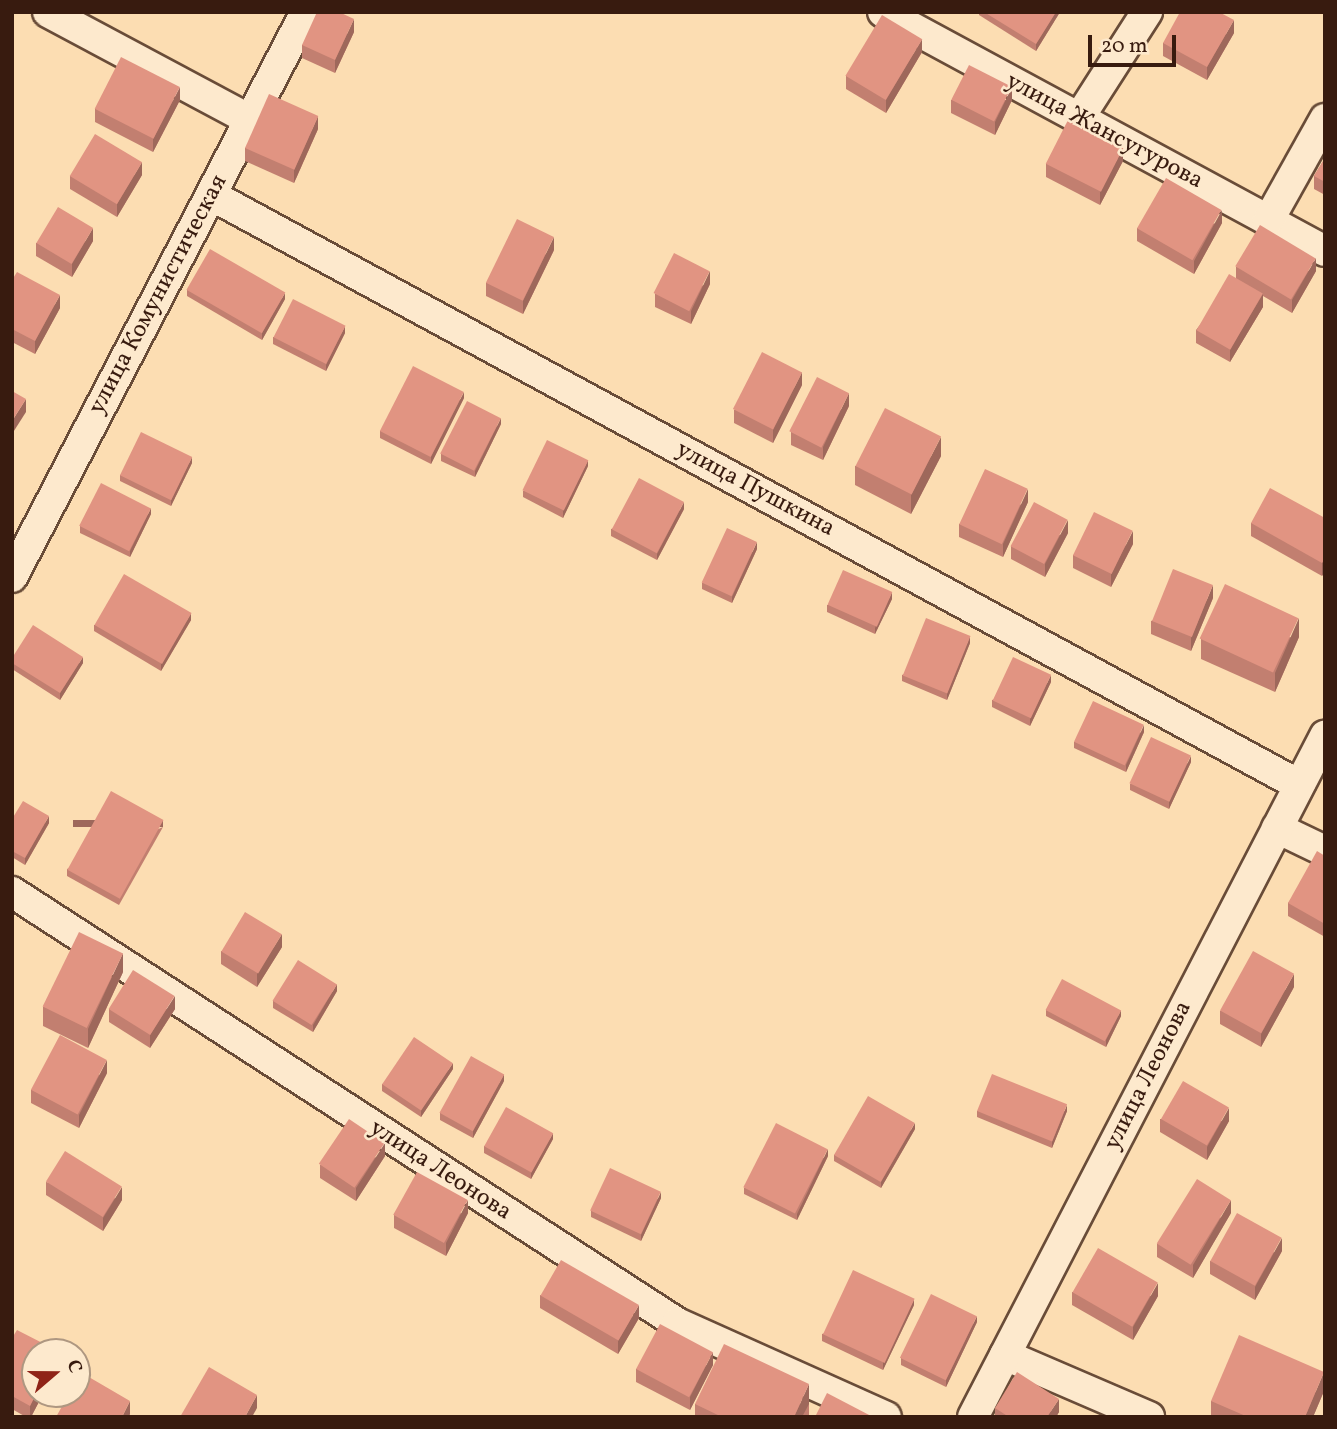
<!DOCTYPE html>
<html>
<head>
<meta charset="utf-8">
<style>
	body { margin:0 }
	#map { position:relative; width:1337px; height:1429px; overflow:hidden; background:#fcddb2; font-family:Vollkorn,serif }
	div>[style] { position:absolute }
	.roads { filter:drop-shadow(2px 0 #694c38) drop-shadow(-2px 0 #694c38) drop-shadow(0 2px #694c38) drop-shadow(0 -2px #694c38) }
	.street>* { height:30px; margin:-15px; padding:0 15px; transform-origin:15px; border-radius:15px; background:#fde9cd }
	.wall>* { inset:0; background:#c27f70; transform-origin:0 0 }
	.shaded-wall>* { inset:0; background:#9e685b; transform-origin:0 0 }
	.building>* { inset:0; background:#e19482; transform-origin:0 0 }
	span { translate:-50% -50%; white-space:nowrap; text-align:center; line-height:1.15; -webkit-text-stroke:5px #fde9cd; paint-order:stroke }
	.street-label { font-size:24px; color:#381b0f }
	.frame { position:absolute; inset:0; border:14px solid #381b0f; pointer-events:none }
	.north { position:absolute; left:21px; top:1338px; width:70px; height:70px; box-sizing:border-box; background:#fde9cd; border:2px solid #ae9781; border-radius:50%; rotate:70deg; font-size:19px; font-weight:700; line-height:28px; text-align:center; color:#381b0f }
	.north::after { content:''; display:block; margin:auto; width:24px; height:32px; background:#8f2418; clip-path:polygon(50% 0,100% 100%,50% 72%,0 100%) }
	.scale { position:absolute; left:1088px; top:35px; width:88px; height:32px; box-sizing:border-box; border:4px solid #381b0f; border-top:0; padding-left:9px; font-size:21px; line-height:24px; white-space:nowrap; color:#381b0f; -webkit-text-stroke:5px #fde9cd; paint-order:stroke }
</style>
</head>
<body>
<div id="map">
	<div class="roads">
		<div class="street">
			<div style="left:48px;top:12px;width:229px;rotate:28.1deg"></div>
			<div style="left:883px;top:12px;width:502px;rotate:28.4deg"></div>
			<div style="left:1079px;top:118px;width:126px;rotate:-57.3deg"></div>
			<div style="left:211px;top:195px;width:1238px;rotate:28.47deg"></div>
			<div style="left:1268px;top:221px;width:117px;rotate:-60.8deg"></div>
			<div style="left:12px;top:577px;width:637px;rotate:-62.51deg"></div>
			<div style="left:1277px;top:828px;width:53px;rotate:25.6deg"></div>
			<div style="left:12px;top:892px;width:792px;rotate:32.95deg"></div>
			<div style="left:677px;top:1323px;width:229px;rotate:24.2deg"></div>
			<div style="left:1005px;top:1355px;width:157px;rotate:23.3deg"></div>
			<div style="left:973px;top:1417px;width:767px;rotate:-62.67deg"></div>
		</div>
	</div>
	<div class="wall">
		<div style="clip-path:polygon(979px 12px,1060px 12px,1036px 51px,979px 15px)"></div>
		<div style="clip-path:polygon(354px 32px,335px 73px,302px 58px,302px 45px)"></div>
		<div style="clip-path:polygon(1234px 33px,1207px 80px,1163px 56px,1163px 43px)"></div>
		<div style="clip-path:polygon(922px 52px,886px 113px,846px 89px,846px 76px)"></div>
		<div style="clip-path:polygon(180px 100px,153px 152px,95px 122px,95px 109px)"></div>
		<div style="clip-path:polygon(951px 100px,1012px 100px,995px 135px,951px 113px)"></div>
		<div style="clip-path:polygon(318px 129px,294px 183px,245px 161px,245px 148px)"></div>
		<div style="clip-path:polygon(1325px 158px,1325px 195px,1314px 189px,1314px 176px)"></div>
		<div style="clip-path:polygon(1123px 161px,1100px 205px,1046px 177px,1046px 164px)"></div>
		<div style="clip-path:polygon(142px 175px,117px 217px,70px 189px,70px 176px)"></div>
		<div style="clip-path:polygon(1222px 223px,1194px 274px,1137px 241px,1137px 228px)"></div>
		<div style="clip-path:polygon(93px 241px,72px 277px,36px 256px,36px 243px)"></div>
		<div style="clip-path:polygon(554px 250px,523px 314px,486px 296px,486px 283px)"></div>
		<div style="clip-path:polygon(1236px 267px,1316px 271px,1292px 313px,1263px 296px,1263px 307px,1230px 362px,1196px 343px,1196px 330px,1236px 278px)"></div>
		<div style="clip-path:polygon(12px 280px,60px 308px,35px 354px,12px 342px)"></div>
		<div style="clip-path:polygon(710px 284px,691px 324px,655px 307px,655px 294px)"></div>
		<div style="clip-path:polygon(187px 290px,285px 299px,262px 340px,187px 296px)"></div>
		<div style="clip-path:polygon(345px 333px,326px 371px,273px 344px,273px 337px)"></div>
		<div style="clip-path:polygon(802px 385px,773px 443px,734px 423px,734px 410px)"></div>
		<div style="clip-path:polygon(464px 398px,431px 464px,380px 438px,380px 431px)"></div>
		<div style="clip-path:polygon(849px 406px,823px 460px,791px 445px,791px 432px)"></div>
		<div style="clip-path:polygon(501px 424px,475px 477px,441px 461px,441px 454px)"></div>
		<div style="clip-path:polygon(941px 456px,911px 514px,855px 485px,855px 466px)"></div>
		<div style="clip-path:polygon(192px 463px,171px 506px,120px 481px,120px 475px)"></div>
		<div style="clip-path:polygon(588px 466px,563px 518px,523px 497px,523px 491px)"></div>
		<div style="clip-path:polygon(1028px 502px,1003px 557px,959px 537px,959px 524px)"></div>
		<div style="clip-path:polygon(684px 509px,657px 560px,611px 536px,611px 529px)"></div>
		<div style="clip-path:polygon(151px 514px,130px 557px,80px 533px,80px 526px)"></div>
		<div style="clip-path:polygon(1325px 518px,1325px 571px,1322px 576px,1251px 536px,1251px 523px)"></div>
		<div style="clip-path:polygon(1068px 533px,1045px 577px,1011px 559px,1011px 546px)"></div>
		<div style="clip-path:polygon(1133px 544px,1111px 587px,1073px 568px,1073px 555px)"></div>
		<div style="clip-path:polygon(757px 549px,732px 603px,702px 589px,702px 583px)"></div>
		<div style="clip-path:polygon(1213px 598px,1191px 651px,1151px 634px,1151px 621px)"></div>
		<div style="clip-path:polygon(892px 599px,875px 634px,827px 612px,827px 605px)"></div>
		<div style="clip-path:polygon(191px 620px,161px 671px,94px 631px,94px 625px)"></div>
		<div style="clip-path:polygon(1299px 637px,1275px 692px,1201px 659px,1201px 639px)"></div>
		<div style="clip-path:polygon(970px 643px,947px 700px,902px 681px,902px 675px)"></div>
		<div style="clip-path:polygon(12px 658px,83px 663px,60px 700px,12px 669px)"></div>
		<div style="clip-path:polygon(1051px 682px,1030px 726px,992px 707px,992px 700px)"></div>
		<div style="clip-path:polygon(1144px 732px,1126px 772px,1074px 748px,1074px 742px)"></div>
		<div style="clip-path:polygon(1191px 762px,1169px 809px,1130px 790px,1130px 784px)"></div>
		<div style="clip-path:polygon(12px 819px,49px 823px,25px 865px,12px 857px)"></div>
		<div style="clip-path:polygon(163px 827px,119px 905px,67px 876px,67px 869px)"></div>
		<div style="clip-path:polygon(1325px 856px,1325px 937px,1288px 916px,1288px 903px)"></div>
		<div style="clip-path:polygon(282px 947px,257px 987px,221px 964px,221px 951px)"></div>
		<div style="clip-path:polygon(123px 972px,88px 1048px,43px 1026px,43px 1007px)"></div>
		<div style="clip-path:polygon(1294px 987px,1261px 1047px,1220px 1024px,1220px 1011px)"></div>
		<div style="clip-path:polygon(337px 991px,313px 1032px,273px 1008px,273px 1001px)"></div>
		<div style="clip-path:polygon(109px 1009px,175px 1009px,150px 1048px,109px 1022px)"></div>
		<div style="clip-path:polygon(1046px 1010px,1121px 1016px,1106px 1047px,1046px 1016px)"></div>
		<div style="clip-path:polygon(453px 1069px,421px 1117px,382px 1091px,382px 1084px)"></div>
		<div style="clip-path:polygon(107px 1073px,79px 1128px,31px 1103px,31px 1090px)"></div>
		<div style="clip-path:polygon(504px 1081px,473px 1138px,440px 1120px,440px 1113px)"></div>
		<div style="clip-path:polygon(977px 1111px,1067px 1111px,1052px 1148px,977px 1117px)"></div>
		<div style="clip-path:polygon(1160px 1119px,1229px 1121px,1207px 1160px,1160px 1132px)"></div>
		<div style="clip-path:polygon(915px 1129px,881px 1188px,834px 1161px,834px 1155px)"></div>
		<div style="clip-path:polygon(553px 1139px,531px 1179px,484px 1153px,484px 1146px)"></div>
		<div style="clip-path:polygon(385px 1156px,356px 1201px,320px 1178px,320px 1165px)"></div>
		<div style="clip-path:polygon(828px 1156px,797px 1220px,744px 1194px,744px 1188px)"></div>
		<div style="clip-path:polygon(46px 1182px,122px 1200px,103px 1231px,46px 1195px)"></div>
		<div style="clip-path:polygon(661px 1198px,641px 1241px,591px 1217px,591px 1211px)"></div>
		<div style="clip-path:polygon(468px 1213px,446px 1256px,394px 1228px,394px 1215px)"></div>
		<div style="clip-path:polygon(1231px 1213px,1193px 1278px,1157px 1257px,1157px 1244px)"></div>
		<div style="clip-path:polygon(1282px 1251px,1255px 1300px,1210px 1274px,1210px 1261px)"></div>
		<div style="clip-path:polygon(1072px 1292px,1158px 1296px,1133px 1340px,1072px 1305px)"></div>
		<div style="clip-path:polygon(540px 1295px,639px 1318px,618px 1354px,540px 1308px)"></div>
		<div style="clip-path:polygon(914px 1305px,883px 1370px,822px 1341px,822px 1334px)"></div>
		<div style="clip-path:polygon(977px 1322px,946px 1387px,901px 1365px,901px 1358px)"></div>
		<div style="clip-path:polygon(12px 1338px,43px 1394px,31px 1417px,26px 1417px,12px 1409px)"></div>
		<div style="clip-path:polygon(713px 1365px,690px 1410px,636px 1382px,636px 1369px)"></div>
		<div style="clip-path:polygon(1324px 1391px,1313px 1417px,1211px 1417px,1211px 1401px)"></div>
		<div style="left:695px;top:1404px;width:114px;height:13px"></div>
		<div style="clip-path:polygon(995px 1408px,1059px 1412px,1056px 1417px,995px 1417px)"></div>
	</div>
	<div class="shaded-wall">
		<div style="clip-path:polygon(1056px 12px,1060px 12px,1036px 51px,1036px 44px)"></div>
		<div style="clip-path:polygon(354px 19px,354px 32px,335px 73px,335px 60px)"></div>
		<div style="clip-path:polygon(1234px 20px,1234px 33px,1207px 80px,1207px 67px)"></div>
		<div style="clip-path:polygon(922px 39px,922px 52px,886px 113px,886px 100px)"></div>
		<div style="clip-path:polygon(180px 87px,180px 100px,153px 152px,153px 139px)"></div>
		<div style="clip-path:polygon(1012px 87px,1012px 100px,995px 135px,995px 122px)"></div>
		<div style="clip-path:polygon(318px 116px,318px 129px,294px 183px,294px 170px)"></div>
		<div style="clip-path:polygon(1123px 148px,1123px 161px,1100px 205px,1100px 192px)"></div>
		<div style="clip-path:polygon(142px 162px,142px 175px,117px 217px,117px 204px)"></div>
		<div style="clip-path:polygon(1222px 210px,1222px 223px,1194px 274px,1194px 261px)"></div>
		<div style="clip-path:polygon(93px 228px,93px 241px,72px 277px,72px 264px)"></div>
		<div style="clip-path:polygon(554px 237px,554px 250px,523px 314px,523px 301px)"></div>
		<div style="clip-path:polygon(1316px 258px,1316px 271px,1292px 313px,1292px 300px)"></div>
		<div style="clip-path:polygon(710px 271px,710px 284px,691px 324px,691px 311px)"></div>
		<div style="clip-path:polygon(285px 293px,285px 299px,262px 340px,262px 333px)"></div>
		<div style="clip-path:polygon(1263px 294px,1263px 307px,1230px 362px,1230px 349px)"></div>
		<div style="clip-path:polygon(60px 295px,60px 308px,35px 354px,35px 341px)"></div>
		<div style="clip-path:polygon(345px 326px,345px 333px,326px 371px,326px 365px)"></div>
		<div style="clip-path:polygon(802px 372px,802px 385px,773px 443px,773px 430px)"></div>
		<div style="clip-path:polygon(464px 392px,464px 398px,431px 464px,431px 457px)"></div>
		<div style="clip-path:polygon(849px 393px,849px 406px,823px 460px,823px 447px)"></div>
		<div style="clip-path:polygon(26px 399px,26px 412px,12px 434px,12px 421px)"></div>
		<div style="clip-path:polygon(501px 418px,501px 424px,475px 477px,475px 471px)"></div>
		<div style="clip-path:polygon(941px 437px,941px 456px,911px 514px,911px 495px)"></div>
		<div style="clip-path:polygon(192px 457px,192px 463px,171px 506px,171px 500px)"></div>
		<div style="clip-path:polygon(588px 460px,588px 466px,563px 518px,563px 511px)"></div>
		<div style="clip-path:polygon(1028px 489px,1028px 502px,1003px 557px,1003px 544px)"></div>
		<div style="clip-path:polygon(684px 502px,684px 509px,657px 560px,657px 554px)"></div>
		<div style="clip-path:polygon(151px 508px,151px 514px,130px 557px,130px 551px)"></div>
		<div style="clip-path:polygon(1068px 520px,1068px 533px,1045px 577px,1045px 564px)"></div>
		<div style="clip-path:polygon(1133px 531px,1133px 544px,1111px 587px,1111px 574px)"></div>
		<div style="clip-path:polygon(757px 542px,757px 549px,732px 603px,732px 597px)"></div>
		<div style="clip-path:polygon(1325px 558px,1325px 571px,1322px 576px,1322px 563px)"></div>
		<div style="clip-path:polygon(1213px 585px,1213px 598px,1191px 651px,1191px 638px)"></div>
		<div style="clip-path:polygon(892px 592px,892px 599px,875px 634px,875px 628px)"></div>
		<div style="clip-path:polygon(191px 613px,191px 620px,161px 671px,161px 664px)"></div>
		<div style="clip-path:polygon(1299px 618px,1299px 637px,1275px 692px,1275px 673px)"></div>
		<div style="clip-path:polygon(970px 636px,970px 643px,947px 700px,947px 693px)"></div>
		<div style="clip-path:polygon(83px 657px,83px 663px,60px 700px,60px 693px)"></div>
		<div style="clip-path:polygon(1051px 675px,1051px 682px,1030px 726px,1030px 719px)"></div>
		<div style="clip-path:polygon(1144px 725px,1144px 732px,1126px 772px,1126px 765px)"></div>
		<div style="clip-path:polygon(1191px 756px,1191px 762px,1169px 809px,1169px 802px)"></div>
		<div style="clip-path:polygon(49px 816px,49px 823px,25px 865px,25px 858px)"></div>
		<div style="left:163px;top:820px;width:7px;height:90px;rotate:90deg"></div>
		<div style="clip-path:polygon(282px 934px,282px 947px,257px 987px,257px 974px)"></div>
		<div style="clip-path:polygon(123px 953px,123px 972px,88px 1048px,88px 1029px)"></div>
		<div style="clip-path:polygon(1294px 974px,1294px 987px,1261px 1047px,1261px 1034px)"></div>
		<div style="clip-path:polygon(337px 984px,337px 991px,313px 1032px,313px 1025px)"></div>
		<div style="clip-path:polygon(175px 996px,175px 1009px,150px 1048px,150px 1035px)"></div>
		<div style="clip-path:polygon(1121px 1010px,1121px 1016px,1106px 1047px,1106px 1040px)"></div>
		<div style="clip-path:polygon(107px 1060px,107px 1073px,79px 1128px,79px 1115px)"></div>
		<div style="clip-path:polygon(453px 1063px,453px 1069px,421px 1117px,421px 1110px)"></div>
		<div style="clip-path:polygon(504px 1074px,504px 1081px,473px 1138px,473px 1131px)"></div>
		<div style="clip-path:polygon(1067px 1105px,1067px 1111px,1052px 1148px,1052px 1142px)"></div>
		<div style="clip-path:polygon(1229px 1108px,1229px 1121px,1207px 1160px,1207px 1147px)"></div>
		<div style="clip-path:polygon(915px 1123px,915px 1129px,881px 1188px,881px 1182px)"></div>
		<div style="clip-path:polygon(553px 1133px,553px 1139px,531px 1179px,531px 1173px)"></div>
		<div style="clip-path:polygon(385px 1143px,385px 1156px,356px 1201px,356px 1188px)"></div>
		<div style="clip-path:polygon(828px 1149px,828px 1156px,797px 1220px,797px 1214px)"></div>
		<div style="clip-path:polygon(122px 1187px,122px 1200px,103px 1231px,103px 1218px)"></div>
		<div style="clip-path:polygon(661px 1192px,661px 1198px,641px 1241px,641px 1235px)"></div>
		<div style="clip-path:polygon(468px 1200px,468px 1213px,446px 1256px,446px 1243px)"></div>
		<div style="clip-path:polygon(1231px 1200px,1231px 1213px,1193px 1278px,1193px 1265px)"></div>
		<div style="clip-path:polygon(1282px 1238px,1282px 1251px,1255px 1300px,1255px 1287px)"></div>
		<div style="clip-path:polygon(1158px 1283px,1158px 1296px,1133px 1340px,1133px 1327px)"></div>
		<div style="clip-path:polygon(914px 1299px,914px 1305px,883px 1370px,883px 1363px)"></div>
		<div style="clip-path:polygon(639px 1305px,639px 1318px,618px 1354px,618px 1341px)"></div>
		<div style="clip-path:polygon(977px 1316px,977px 1322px,946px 1387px,946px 1380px)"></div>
		<div style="clip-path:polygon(713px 1352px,713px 1365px,690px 1410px,690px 1397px)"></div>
		<div style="clip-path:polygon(1324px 1372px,1324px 1391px,1313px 1417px,1305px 1417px)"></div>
		<div style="clip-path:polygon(809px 1384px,809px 1404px,802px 1417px,794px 1417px)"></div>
		<div style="clip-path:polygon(36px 1394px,43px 1394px,31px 1417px,30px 1417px,30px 1406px)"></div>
		<div style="clip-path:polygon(257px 1395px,257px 1408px,252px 1417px,245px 1417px)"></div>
		<div style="clip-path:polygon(1059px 1399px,1059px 1412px,1056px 1417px,1047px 1417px)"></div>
		<div style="clip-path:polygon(130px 1401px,130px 1414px,129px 1417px,122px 1417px)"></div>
	</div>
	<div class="building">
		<div style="clip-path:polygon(317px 12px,339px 12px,354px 19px,335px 60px,302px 45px)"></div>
		<div style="clip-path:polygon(984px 12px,1056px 12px,1036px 44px)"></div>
		<div style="clip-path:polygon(1180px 12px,1219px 12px,1234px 20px,1207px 67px,1163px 43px)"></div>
		<div style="left:882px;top:15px;width:47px;height:71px;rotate:31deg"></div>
		<div style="left:121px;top:57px;width:66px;height:58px;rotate:27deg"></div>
		<div style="left:969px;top:65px;width:48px;height:39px;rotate:27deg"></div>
		<div style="left:269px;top:94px;width:54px;height:59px;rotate:24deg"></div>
		<div style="left:1068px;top:120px;width:62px;height:49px;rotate:27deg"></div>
		<div style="left:95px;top:134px;width:55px;height:49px;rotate:31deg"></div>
		<div style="clip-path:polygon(1325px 158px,1325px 182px,1314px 176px)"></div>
		<div style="left:1166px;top:178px;width:64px;height:58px;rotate:30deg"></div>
		<div style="left:58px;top:207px;width:41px;height:42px;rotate:31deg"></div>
		<div style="left:517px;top:219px;width:41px;height:71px;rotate:26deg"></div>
		<div style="left:1260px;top:225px;width:65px;height:48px;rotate:31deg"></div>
		<div style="left:210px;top:249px;width:87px;height:47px;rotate:30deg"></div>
		<div style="left:674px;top:253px;width:40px;height:45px;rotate:27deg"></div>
		<div style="clip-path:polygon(17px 272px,60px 295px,35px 341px,12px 329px,12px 280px)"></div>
		<div style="left:1229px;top:274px;width:39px;height:65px;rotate:30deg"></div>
		<div style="left:293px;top:299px;width:59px;height:43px;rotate:27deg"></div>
		<div style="left:762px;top:352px;width:45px;height:64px;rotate:27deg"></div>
		<div style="left:413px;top:366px;width:57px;height:73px;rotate:27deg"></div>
		<div style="left:817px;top:377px;width:36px;height:61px;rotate:27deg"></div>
		<div style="clip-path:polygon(12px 391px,26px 399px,12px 421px)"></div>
		<div style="left:467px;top:401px;width:38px;height:59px;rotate:27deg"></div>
		<div style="left:885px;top:408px;width:63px;height:65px;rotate:27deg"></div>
		<div style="left:141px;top:432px;width:57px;height:48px;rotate:26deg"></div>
		<div style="left:547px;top:440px;width:46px;height:56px;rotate:26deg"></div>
		<div style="left:985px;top:469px;width:47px;height:61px;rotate:25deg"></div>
		<div style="left:639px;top:478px;width:51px;height:58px;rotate:28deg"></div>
		<div style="left:101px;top:483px;width:56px;height:48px;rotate:27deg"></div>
		<div style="clip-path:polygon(1270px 488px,1325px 518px,1325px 558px,1322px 563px,1251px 523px)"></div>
		<div style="left:1034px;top:502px;width:38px;height:50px;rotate:28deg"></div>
		<div style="left:1094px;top:512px;width:43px;height:48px;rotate:26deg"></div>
		<div style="left:727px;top:528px;width:33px;height:60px;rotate:25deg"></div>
		<div style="left:1173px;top:569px;width:43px;height:56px;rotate:22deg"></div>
		<div style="left:843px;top:570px;width:54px;height:38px;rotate:24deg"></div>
		<div style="left:124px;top:574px;width:78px;height:59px;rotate:30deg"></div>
		<div style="left:1225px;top:584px;width:81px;height:60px;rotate:25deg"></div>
		<div style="left:926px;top:618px;width:48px;height:62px;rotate:22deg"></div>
		<div style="clip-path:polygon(33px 625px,83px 657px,60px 693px,12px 663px,12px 658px)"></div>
		<div style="left:1013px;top:657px;width:42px;height:48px;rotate:25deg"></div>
		<div style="left:1093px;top:701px;width:56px;height:45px;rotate:25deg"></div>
		<div style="left:1151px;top:737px;width:44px;height:51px;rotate:25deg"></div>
		<div style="left:111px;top:791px;width:60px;height:90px;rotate:29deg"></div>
		<div style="clip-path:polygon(23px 801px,49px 816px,25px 858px,12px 851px,12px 819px)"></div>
		<div style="clip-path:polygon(1317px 851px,1325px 856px,1325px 924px,1288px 903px)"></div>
		<div style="left:245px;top:912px;width:43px;height:46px;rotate:31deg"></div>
		<div style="left:79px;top:932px;width:49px;height:83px;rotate:26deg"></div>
		<div style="left:1253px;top:951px;width:47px;height:68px;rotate:29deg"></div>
		<div style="left:298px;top:960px;width:46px;height:48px;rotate:32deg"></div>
		<div style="left:133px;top:970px;width:49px;height:46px;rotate:32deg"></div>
		<div style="left:1062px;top:979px;width:67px;height:35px;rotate:28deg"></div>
		<div style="left:60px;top:1035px;width:53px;height:62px;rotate:28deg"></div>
		<div style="left:414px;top:1037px;width:47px;height:57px;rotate:34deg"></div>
		<div style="left:471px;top:1056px;width:38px;height:65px;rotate:29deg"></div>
		<div style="left:992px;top:1074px;width:81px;height:40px;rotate:22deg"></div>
		<div style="left:1183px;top:1081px;width:53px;height:44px;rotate:30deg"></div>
		<div style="left:868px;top:1096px;width:54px;height:68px;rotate:30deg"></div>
		<div style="left:506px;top:1107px;width:54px;height:45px;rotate:29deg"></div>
		<div style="left:349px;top:1119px;width:43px;height:54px;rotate:34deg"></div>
		<div style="left:776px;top:1123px;width:58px;height:72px;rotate:27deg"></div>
		<div style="left:65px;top:1151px;width:67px;height:36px;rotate:32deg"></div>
		<div style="left:610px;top:1168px;width:56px;height:47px;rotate:25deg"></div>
		<div style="left:417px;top:1172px;width:58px;height:49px;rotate:29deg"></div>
		<div style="left:1197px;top:1179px;width:40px;height:76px;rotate:32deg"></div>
		<div style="left:1237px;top:1213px;width:51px;height:55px;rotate:29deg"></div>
		<div style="left:1098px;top:1248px;width:69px;height:51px;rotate:30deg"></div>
		<div style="left:561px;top:1260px;width:90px;height:41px;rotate:30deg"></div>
		<div style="left:853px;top:1270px;width:68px;height:71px;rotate:25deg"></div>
		<div style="left:931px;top:1294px;width:51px;height:71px;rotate:26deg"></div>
		<div style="left:660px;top:1324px;width:60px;height:51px;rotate:28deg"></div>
		<div style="clip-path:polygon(17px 1330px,58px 1351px,35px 1352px,35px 1394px,36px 1394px,30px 1406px,12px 1396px,12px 1338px)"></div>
		<div style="clip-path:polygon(1239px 1335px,1324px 1372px,1305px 1417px,1248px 1417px,1211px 1401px)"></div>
		<div style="clip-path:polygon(724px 1344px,809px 1384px,794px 1417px,722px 1417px,695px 1404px)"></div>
		<div style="clip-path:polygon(209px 1367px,257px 1395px,245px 1417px,180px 1417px)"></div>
		<div style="clip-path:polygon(1017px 1372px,1059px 1399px,1047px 1417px,1009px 1417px,995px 1408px)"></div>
		<div style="clip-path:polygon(82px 1373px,130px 1401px,122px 1417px,56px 1417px,69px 1394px,77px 1394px,77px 1381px)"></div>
		<div style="clip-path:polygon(827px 1393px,873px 1417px,815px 1417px)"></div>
	</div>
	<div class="street-label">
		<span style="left:1104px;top:132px;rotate:28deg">улица Жансугурова</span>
		<span style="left:159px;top:295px;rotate:-62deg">улица Комунистическая</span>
		<span style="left:755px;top:490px;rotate:28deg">улица Пушкина</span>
		<span style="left:1149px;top:1076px;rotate:-63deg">улица Леонова</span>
		<span style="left:440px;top:1171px;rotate:33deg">улица Леонова</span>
	</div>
	<div class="frame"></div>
	<div class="north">С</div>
	<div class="scale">20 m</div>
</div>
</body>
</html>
